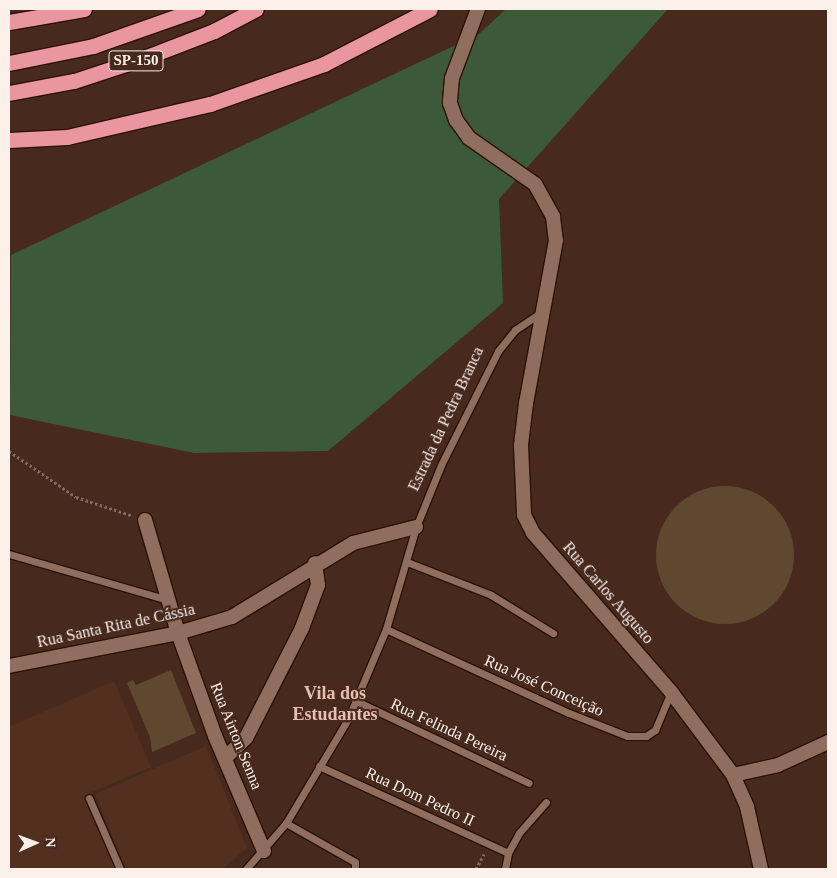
<!DOCTYPE html>
<html>
<head>
<meta charset="utf-8">
<style>
	body { margin:0 }
	#map { position:relative; width:837px; height:878px; overflow:hidden; background:#472a1d; font-family:Georgia,serif }
	div>[style] { position:absolute }
	.built>* { inset:0; background:#532f1f }
	.green>* { inset:0; background:#3c5939 }
	.building>* { inset:0; background:#5f482f }
	.round { border-radius:50% }
	.path>* { height:3px; margin-top:-1.5px; transform-origin:0; background:repeating-linear-gradient(90deg,#816a60 0 2.5px,transparent 0 5px) }
	.roads { filter:drop-shadow(1px 0 #2c1106) drop-shadow(-1px 0 #2c1106) drop-shadow(0 1px #2c1106) drop-shadow(0 -1px #2c1106) }
	.service>* { height:7px; margin:-3.5px; padding:0 3.5px; transform-origin:3.5px; border-radius:3.5px; background:#906e5f }
	.minor>* { height:14px; margin:-7px; padding:0 7px; transform-origin:7px; border-radius:7px; background:#906e5f }
	.motorway>* { height:15px; margin:-7.5px; padding:0 7.5px; transform-origin:7.5px; border-radius:7.5px; background:#ea96a1 }
	span { translate:-50% -50%; white-space:nowrap; text-align:center; line-height:1.15; -webkit-text-stroke:4.5px #472a1d; paint-order:stroke }
	.shield-label span { padding:1px 4px; background:#472a1d; border:1px solid; border-radius:4px; -webkit-text-stroke-width:0 }
	.shield-label { font-size:15px; color:#fcf0eb; font-weight:700 }
	.street-label { font-size:16px; color:#fcf0eb }
	.neighbourhood-label { font-size:18px; color:#e6bfb0; font-weight:700 }
	.frame { position:absolute; inset:0; border:10px solid #fcf0eb; pointer-events:none }
	.north { position:absolute; left:10px; top:818px; width:50px; height:50px; -webkit-text-stroke:4px #472a1d; paint-order:stroke; rotate:88deg; font-size:14px; font-weight:700; line-height:20px; text-align:center; color:#fcf0eb }
	.north::after { content:''; display:block; margin:auto; width:18px; height:22px; background:#fcf0eb; clip-path:polygon(50% 0,100% 100%,50% 72%,0 100%) }
</style>
</head>
<body>
<div id="map">
	<div class="built">
		<div style="clip-path:polygon(114px 681px,151px 767px,92px 792px,119px 869px,12px 869px,9px 861px,9px 727px)"></div>
		<div style="clip-path:polygon(206px 746px,247px 848px,222px 869px,126px 869px,95px 794px)"></div>
	</div>
	<div class="green">
		<div style="clip-path:polygon(506px 9px,668px 9px,499px 199px,503px 303px,328px 451px,194px 453px,10px 415px,11px 255px,479px 34px)"></div>
	</div>
	<div class="building">
		<div class="round" style="left:656px;top:486px;width:138px;height:138px"></div>
		<div style="clip-path:polygon(171px 670px,196px 733px,152px 752px,150px 737px,127px 683px,133px 680px,136px 685px)"></div>
	</div>
	<div class="path">
		<div style="left:9px;top:451px;width:81px;rotate:34.5deg"></div>
		<div style="left:76px;top:497px;width:60px;rotate:18.4deg"></div>
		<div style="left:476px;top:869px;width:17px;rotate:-62deg"></div>
	</div>
	<div class="roads">
		<div class="service">
			<div style="left:9px;top:554px;width:166px;rotate:16.1deg"></div>
			<div style="left:407px;top:562px;width:90px;rotate:21.4deg"></div>
			<div style="left:491px;top:595px;width:73px;rotate:31.5deg"></div>
			<div style="left:386px;top:629px;width:201px;rotate:24.7deg"></div>
			<div style="left:569px;top:713px;width:62px;rotate:21.6deg"></div>
			<div style="left:627px;top:736px;width:19px"></div>
			<div style="left:646px;top:736px;width:11px;rotate:-34deg"></div>
			<div style="left:655px;top:730px;width:41px;rotate:-67.2deg"></div>
			<div style="left:356px;top:701px;width:191px;rotate:25.4deg"></div>
			<div style="left:319px;top:766px;width:208px;rotate:24.7deg"></div>
			<div style="left:89px;top:798px;width:77px;rotate:66.4deg"></div>
			<div style="left:286px;top:823px;width:79px;rotate:29.5deg"></div>
			<div style="left:355px;top:862px;width:7px;rotate:90deg"></div>
			<div style="left:246px;top:869px;width:61px;rotate:-49deg"></div>
			<div style="left:286px;top:823px;width:121px;rotate:-59.2deg"></div>
			<div style="left:348px;top:719px;width:98px;rotate:-67.1deg"></div>
			<div style="left:386px;top:629px;width:106px;rotate:-73.6deg"></div>
			<div style="left:416px;top:527px;width:67px;rotate:-68deg"></div>
			<div style="left:441px;top:465px;width:127px;rotate:-63.4deg"></div>
			<div style="left:498px;top:351px;width:27px;rotate:-51deg"></div>
			<div style="left:515px;top:330px;width:30px;rotate:-34deg"></div>
			<div style="left:505px;top:869px;width:16px;rotate:-79deg"></div>
			<div style="left:508px;top:853px;width:23px;rotate:-61deg"></div>
			<div style="left:519px;top:833px;width:41px;rotate:-48.9deg"></div>
		</div>
		<div class="minor">
			<div style="left:478px;top:9px;width:74px;rotate:110.6deg"></div>
			<div style="left:452px;top:78px;width:25px;rotate:95deg"></div>
			<div style="left:450px;top:103px;width:18px;rotate:71deg"></div>
			<div style="left:456px;top:120px;width:22px;rotate:54deg"></div>
			<div style="left:469px;top:138px;width:80px;rotate:34.9deg"></div>
			<div style="left:535px;top:184px;width:38px;rotate:61deg"></div>
			<div style="left:553px;top:217px;width:23px;rotate:83deg"></div>
			<div style="left:556px;top:240px;width:166px;rotate:100.4deg"></div>
			<div style="left:526px;top:403px;width:42px;rotate:96.8deg"></div>
			<div style="left:521px;top:445px;width:70px;rotate:87.5deg"></div>
			<div style="left:524px;top:515px;width:20px;rotate:63deg"></div>
			<div style="left:533px;top:533px;width:211px;rotate:49deg"></div>
			<div style="left:671px;top:692px;width:104px;rotate:53.2deg"></div>
			<div style="left:733px;top:775px;width:35px;rotate:66deg"></div>
			<div style="left:747px;top:807px;width:64px;rotate:77.3deg"></div>
			<div style="left:145px;top:520px;width:118px;rotate:73.7deg"></div>
			<div style="left:178px;top:633px;width:109px;rotate:70.2deg"></div>
			<div style="left:215px;top:736px;width:125px;rotate:66.9deg"></div>
			<div style="left:9px;top:666px;width:172px;rotate:-11deg"></div>
			<div style="left:178px;top:633px;width:56px;rotate:-16.5deg"></div>
			<div style="left:232px;top:617px;width:142px;rotate:-31.4deg"></div>
			<div style="left:353px;top:543px;width:65px;rotate:-14.3deg"></div>
			<div style="left:225px;top:758px;width:29px;rotate:-44deg"></div>
			<div style="left:246px;top:738px;width:123px;rotate:-63deg"></div>
			<div style="left:302px;top:628px;width:46px;rotate:-69.6deg"></div>
			<div style="left:318px;top:585px;width:22px;rotate:-98deg"></div>
			<div style="left:733px;top:775px;width:46px;rotate:-12.5deg"></div>
			<div style="left:778px;top:765px;width:55px;rotate:-24.7deg"></div>
		</div>
		<div class="motorway">
			<div style="left:9px;top:22px;width:76px;rotate:-9.8deg"></div>
			<div style="left:9px;top:63px;width:86px;rotate:-11.4deg"></div>
			<div style="left:93px;top:46px;width:111px;rotate:-19.4deg"></div>
			<div style="left:9px;top:93px;width:66px;rotate:-10.5deg"></div>
			<div style="left:74px;top:81px;width:74px;rotate:-18.2deg"></div>
			<div style="left:144px;top:58px;width:75px;rotate:-21.1deg"></div>
			<div style="left:214px;top:31px;width:47px;rotate:-27.6deg"></div>
			<div style="left:9px;top:140px;width:58px;rotate:-3deg"></div>
			<div style="left:67px;top:137px;width:147px;rotate:-13deg"></div>
			<div style="left:210px;top:104px;width:121px;rotate:-19.3deg"></div>
			<div style="left:324px;top:64px;width:119px;rotate:-27.4deg"></div>
		</div>
	</div>
	<div class="shield-label">
		<span style="left:136px;top:61px">SP-150</span>
	</div>
	<div class="street-label">
		<span style="left:446px;top:419px;rotate:-65deg">Estrada da Pedra Branca</span>
		<span style="left:608px;top:593px;rotate:49deg">Rua Carlos Augusto</span>
		<span style="left:116px;top:626px;rotate:-12deg">Rua Santa Rita de Cássia</span>
		<span style="left:544px;top:686px;rotate:24deg">Rua José Conceição</span>
		<span style="left:449px;top:730px;rotate:25deg">Rua Felinda Pereira</span>
		<span style="left:236px;top:736px;rotate:68deg">Rua Airton Senna</span>
		<span style="left:420px;top:797px;rotate:25deg">Rua Dom Pedro II</span>
	</div>
	<div class="neighbourhood-label">
		<span style="left:335px;top:704px">Vila dos<br>Estudantes</span>
	</div>
	<div class="frame"></div>
	<div class="north">N</div>
</div>
</body>
</html>
